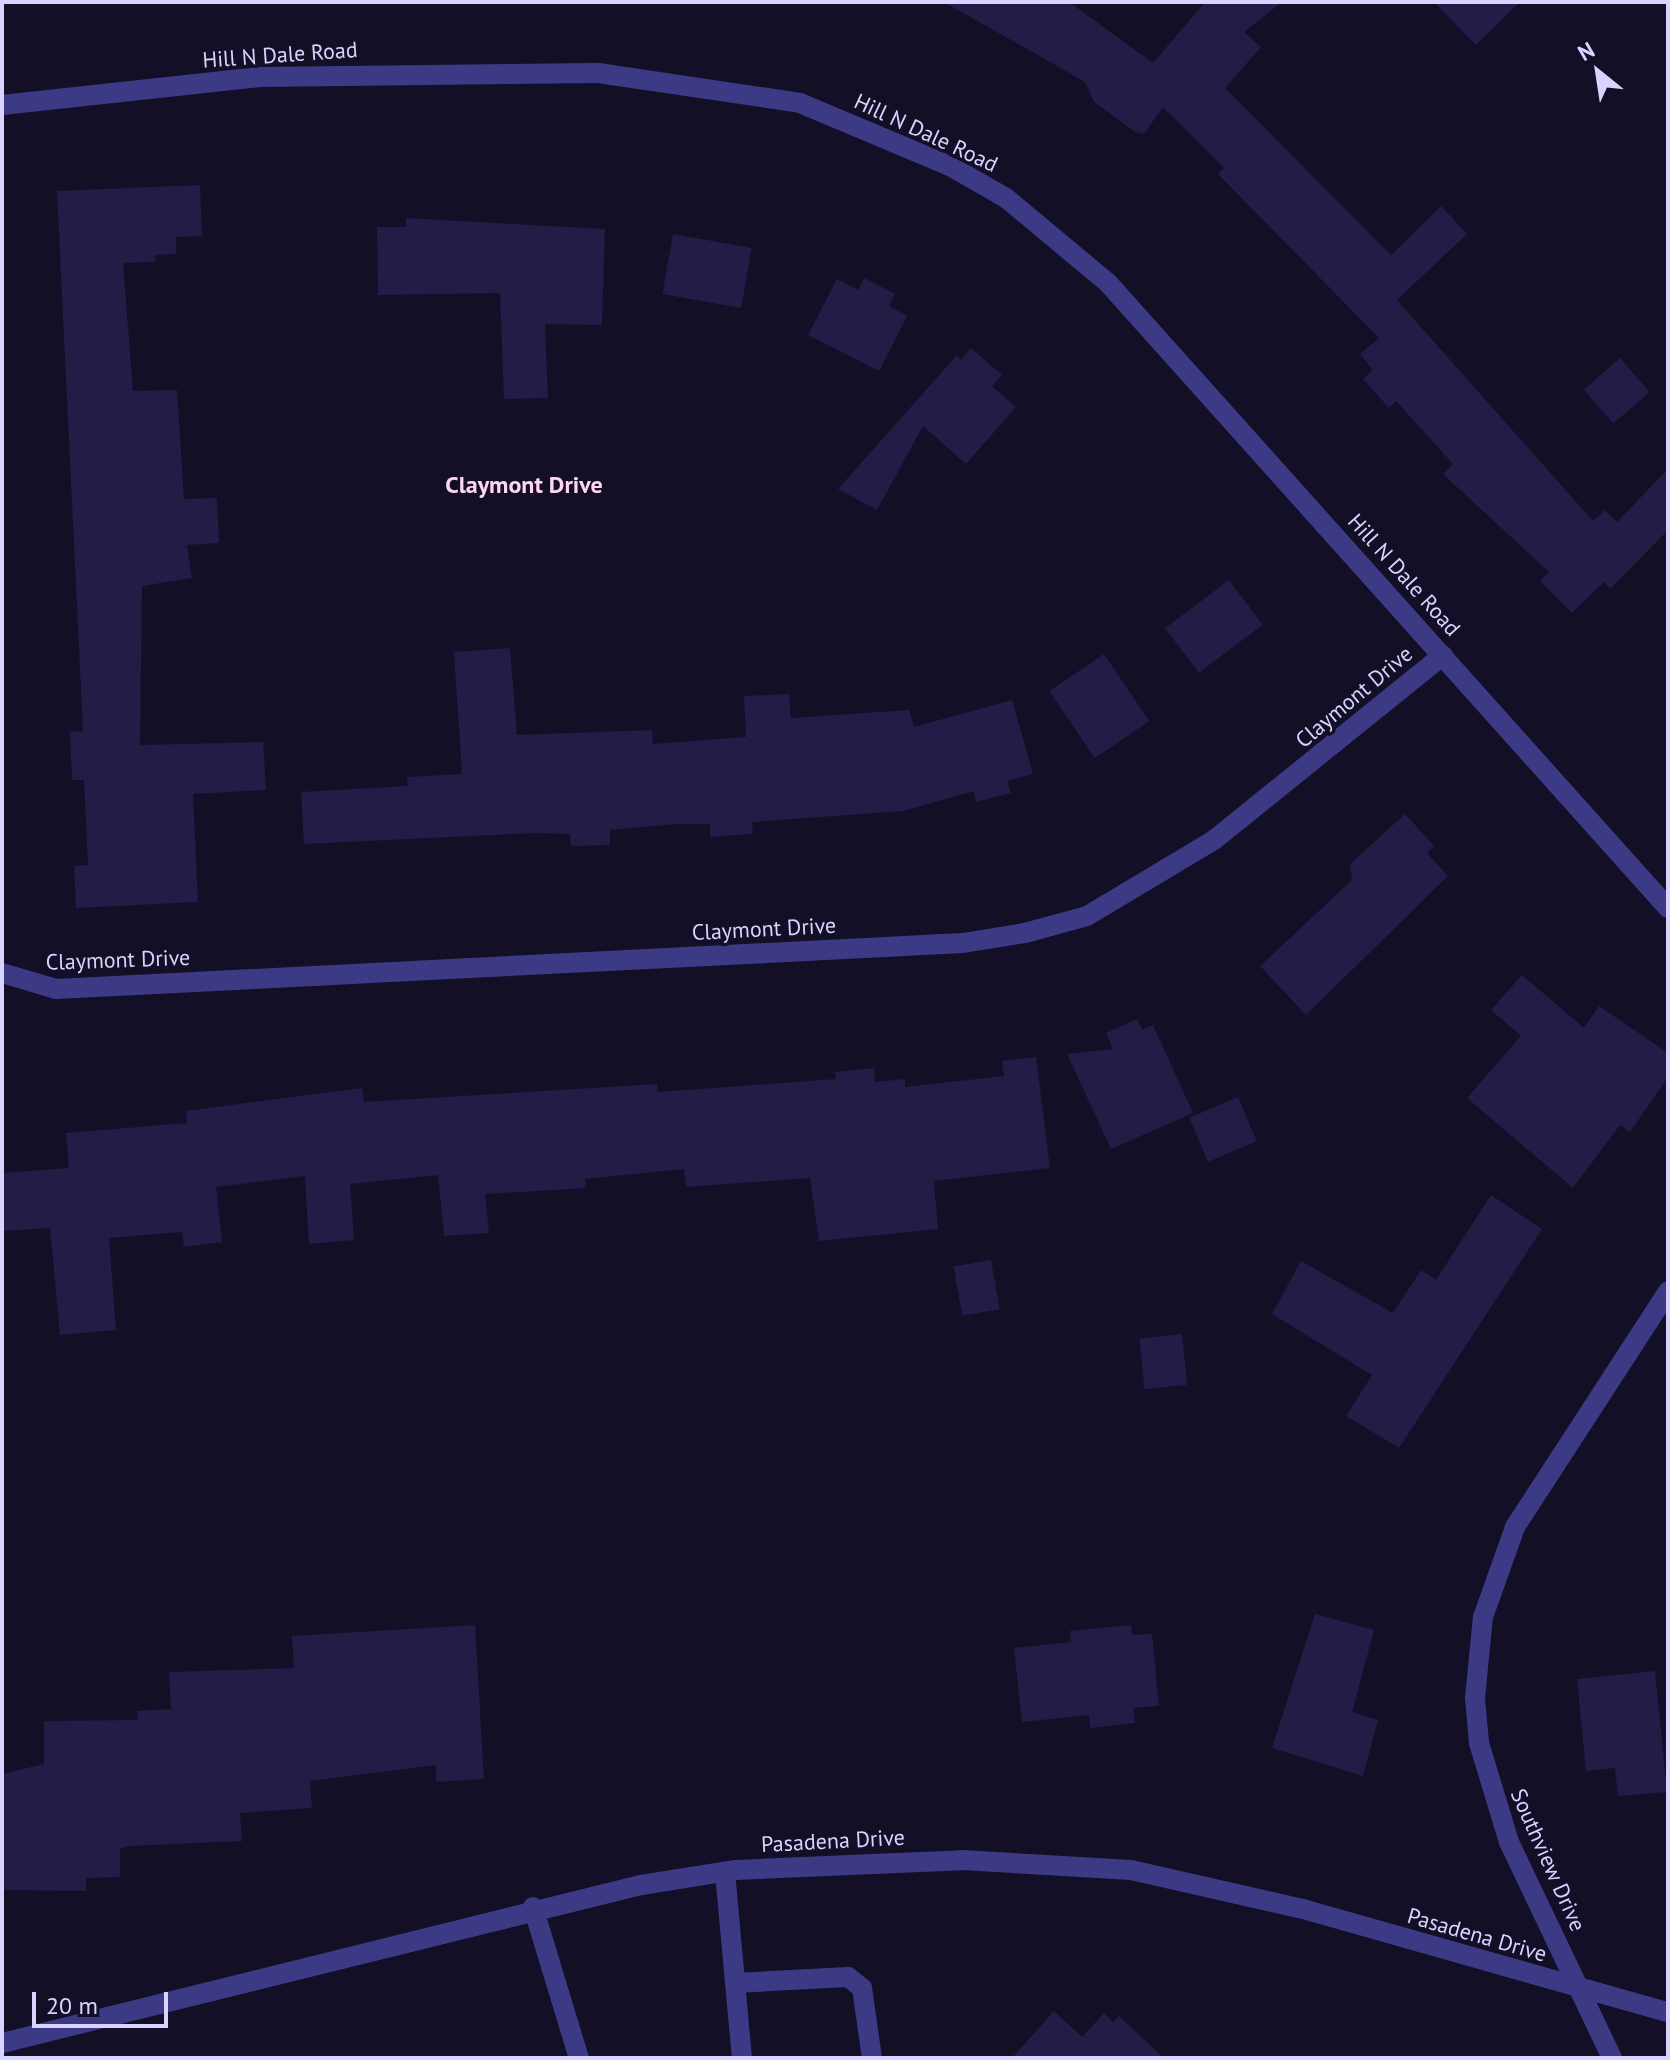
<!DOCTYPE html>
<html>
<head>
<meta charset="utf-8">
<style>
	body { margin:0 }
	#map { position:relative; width:1670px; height:2060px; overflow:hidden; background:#130f26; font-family:"PT Sans",sans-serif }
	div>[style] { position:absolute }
	.building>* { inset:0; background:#241b47; transform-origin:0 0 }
	.minor>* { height:20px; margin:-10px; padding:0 10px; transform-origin:10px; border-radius:10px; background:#3d3a85 }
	span { translate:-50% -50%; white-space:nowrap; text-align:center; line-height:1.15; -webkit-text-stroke:7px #130f26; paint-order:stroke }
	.street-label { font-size:22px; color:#d9d4ff }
	.neighbourhood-label { font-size:24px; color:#ffd6f0; font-weight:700 }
	.frame { position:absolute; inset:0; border:4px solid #d9d4ff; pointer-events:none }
	.north { position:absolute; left:1558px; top:32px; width:80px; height:80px; -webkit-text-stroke:6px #130f26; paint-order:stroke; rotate:330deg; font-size:22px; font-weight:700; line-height:32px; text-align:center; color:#d9d4ff }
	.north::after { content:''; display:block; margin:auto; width:28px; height:36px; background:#d9d4ff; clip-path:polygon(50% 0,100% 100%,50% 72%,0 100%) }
	.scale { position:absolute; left:32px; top:1992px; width:136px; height:36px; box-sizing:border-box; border:4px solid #d9d4ff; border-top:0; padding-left:10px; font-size:24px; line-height:28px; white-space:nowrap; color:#d9d4ff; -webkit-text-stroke:6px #130f26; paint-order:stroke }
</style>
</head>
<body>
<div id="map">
	<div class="building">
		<div style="clip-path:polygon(944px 2px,1069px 2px,1153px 63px,1205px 2px,1282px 2px,1244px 32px,1261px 47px,1225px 88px,1391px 255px,1441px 206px,1467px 234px,1397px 300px,1593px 521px,1605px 510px,1617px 522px,1668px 469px,1668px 530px,1610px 589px,1604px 582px,1572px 613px,1540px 581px,1549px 572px,1443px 474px,1453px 464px,1396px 401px,1389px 408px,1363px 379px,1373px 370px,1360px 354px,1379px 338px,1218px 174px,1224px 168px,1163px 107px,1144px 134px,1135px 132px,1094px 102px,1085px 82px)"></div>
		<div style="clip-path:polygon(1434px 2px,1520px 2px,1476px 45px)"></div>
		<div style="clip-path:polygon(200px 185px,202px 236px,176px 237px,176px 254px,155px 255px,155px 262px,123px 263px,133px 391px,177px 390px,184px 499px,217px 498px,219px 543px,187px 545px,192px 578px,142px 586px,140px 745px,263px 742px,266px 790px,193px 794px,198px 902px,76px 908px,74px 866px,88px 865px,84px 780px,72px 780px,70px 732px,83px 731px,57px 191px)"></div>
		<div style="clip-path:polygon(406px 218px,605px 229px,602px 325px,545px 324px,548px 398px,504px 399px,500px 293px,378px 295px,377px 227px,406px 227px)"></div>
		<div style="left:673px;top:234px;width:80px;height:61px;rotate:10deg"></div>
		<div style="clip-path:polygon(864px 278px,895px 294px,889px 306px,907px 316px,879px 371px,808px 335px,837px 279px,858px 290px)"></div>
		<div style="clip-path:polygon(971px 348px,1002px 375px,992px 386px,1016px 407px,966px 464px,923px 426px,877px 510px,838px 489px,957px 355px,961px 360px)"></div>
		<div style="left:1620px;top:358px;width:45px;height:48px;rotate:49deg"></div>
		<div style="left:1229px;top:580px;width:56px;height:80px;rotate:53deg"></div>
		<div style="clip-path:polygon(510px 648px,517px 735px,652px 730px,653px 744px,746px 737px,744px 696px,789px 694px,791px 718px,909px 710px,914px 727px,1012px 700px,1033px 774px,1007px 781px,1011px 793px,976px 802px,974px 791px,903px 811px,752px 822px,753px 834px,710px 837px,710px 824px,677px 824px,610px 830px,610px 845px,571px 846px,570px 834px,537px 833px,304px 844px,301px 792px,408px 786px,407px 777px,462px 774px,454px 652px)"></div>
		<div style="left:1104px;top:654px;width:81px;height:66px;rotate:56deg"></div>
		<div style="clip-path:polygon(1405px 814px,1434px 846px,1427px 853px,1448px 876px,1306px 1015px,1260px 966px,1352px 880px,1350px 864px)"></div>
		<div style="clip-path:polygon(1522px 975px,1584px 1028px,1599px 1006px,1668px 1053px,1668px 1077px,1630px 1132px,1620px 1125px,1573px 1188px,1467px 1098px,1521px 1036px,1491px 1010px)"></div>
		<div style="clip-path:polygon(1137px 1019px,1142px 1030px,1153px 1025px,1193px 1113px,1111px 1149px,1067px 1054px,1113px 1049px,1106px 1033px)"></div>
		<div style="clip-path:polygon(1036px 1057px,1050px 1168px,934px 1181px,938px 1229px,819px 1241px,810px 1178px,686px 1187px,684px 1169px,585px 1179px,586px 1188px,485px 1194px,489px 1233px,444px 1236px,438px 1175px,350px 1184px,354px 1240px,309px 1244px,305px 1176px,216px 1187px,222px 1242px,184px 1247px,182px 1232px,109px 1238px,116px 1330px,60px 1335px,50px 1228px,2px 1231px,2px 1173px,69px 1168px,66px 1133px,187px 1123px,186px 1111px,362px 1088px,364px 1102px,657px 1084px,658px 1092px,836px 1079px,835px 1072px,874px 1068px,875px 1082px,905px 1079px,905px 1087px,1004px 1076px,1002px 1061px)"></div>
		<div style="left:1238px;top:1097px;width:48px;height:53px;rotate:67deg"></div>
		<div style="clip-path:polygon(1491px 1195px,1542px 1229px,1399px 1448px,1346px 1416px,1372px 1375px,1272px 1314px,1301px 1261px,1393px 1313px,1421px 1270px,1436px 1280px)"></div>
		<div style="left:991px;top:1260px;width:50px;height:38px;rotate:80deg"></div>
		<div style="left:1182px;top:1334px;width:51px;height:43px;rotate:84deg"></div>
		<div style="clip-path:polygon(1315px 1614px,1374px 1630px,1352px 1712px,1378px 1720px,1363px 1776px,1272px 1748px)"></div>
		<div style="clip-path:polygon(475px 1625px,484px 1779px,436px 1782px,436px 1765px,310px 1781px,312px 1808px,240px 1813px,242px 1841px,129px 1846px,120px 1849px,120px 1877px,86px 1878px,86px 1891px,2px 1890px,2px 1774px,44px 1764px,44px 1721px,138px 1720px,137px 1711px,171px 1709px,169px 1672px,294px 1668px,292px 1636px)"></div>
		<div style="clip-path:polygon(1131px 1625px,1132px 1635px,1152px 1634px,1159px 1706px,1133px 1708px,1135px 1723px,1090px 1728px,1089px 1715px,1022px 1722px,1014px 1648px,1071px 1642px,1070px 1631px)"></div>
		<div style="clip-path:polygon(1655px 1671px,1667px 1792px,1618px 1796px,1615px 1768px,1586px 1771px,1577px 1679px)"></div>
		<div style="clip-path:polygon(1054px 2011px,1082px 2037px,1104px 2013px,1113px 2022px,1119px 2016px,1164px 2058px,1012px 2058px)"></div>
	</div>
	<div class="minor">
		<div style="left:2px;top:105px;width:261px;rotate:-6.2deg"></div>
		<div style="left:261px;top:77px;width:337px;rotate:-0.7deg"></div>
		<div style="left:598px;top:73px;width:204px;rotate:8.4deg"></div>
		<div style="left:800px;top:103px;width:163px;rotate:22.8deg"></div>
		<div style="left:950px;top:166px;width:64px;rotate:29.7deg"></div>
		<div style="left:1006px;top:198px;width:133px;rotate:39.8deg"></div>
		<div style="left:1108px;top:283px;width:839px;rotate:48.14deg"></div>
		<div style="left:2px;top:973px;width:56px;rotate:16.5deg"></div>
		<div style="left:56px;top:989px;width:908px;rotate:-2.9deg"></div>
		<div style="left:963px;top:943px;width:63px;rotate:-9.2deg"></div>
		<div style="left:1025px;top:933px;width:64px;rotate:-15.3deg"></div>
		<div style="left:1087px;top:916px;width:148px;rotate:-30.9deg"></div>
		<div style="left:1214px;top:840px;width:294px;rotate:-38.9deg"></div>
		<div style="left:725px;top:1872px;width:187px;rotate:84.8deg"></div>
		<div style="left:533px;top:1907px;width:158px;rotate:73.1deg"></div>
		<div style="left:735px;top:1983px;width:113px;rotate:-3deg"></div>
		<div style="left:848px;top:1977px;width:18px;rotate:38deg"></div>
		<div style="left:862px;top:1988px;width:71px;rotate:81.9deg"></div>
		<div style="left:2px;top:2043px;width:658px;rotate:-13.89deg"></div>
		<div style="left:641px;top:1885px;width:96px;rotate:-9deg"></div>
		<div style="left:736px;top:1870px;width:226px;rotate:-2.5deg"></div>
		<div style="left:962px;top:1860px;width:169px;rotate:3.4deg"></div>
		<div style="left:1131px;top:1870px;width:176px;rotate:12.8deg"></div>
		<div style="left:1303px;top:1909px;width:379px;rotate:15.8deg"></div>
		<div style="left:1612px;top:2058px;width:239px;rotate:-115.5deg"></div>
		<div style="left:1509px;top:1842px;width:103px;rotate:-106.9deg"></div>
		<div style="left:1479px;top:1743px;width:45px;rotate:-95.1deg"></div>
		<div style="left:1475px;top:1698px;width:81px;rotate:-84.4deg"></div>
		<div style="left:1483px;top:1617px;width:96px;rotate:-70.4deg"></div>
		<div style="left:1515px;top:1527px;width:281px;rotate:-57deg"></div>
	</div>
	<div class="street-label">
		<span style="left:280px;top:55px;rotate:-4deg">Hill N Dale Road</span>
		<span style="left:926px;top:133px;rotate:25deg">Hill N Dale Road</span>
		<span style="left:1404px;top:575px;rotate:48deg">Hill N Dale Road</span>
		<span style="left:1354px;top:697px;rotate:-40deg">Claymont Drive</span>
		<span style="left:764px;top:929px;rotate:-3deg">Claymont Drive</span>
		<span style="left:118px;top:960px;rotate:-2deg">Claymont Drive</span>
		<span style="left:833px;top:1841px;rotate:-3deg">Pasadena Drive</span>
		<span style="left:1548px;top:1860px;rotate:66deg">Southview Drive</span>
		<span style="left:1477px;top:1935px;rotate:16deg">Pasadena Drive</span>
	</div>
	<div class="neighbourhood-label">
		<span style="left:524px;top:485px">Claymont Drive</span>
	</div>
	<div class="frame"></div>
	<div class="north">N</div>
	<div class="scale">20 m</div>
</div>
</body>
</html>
